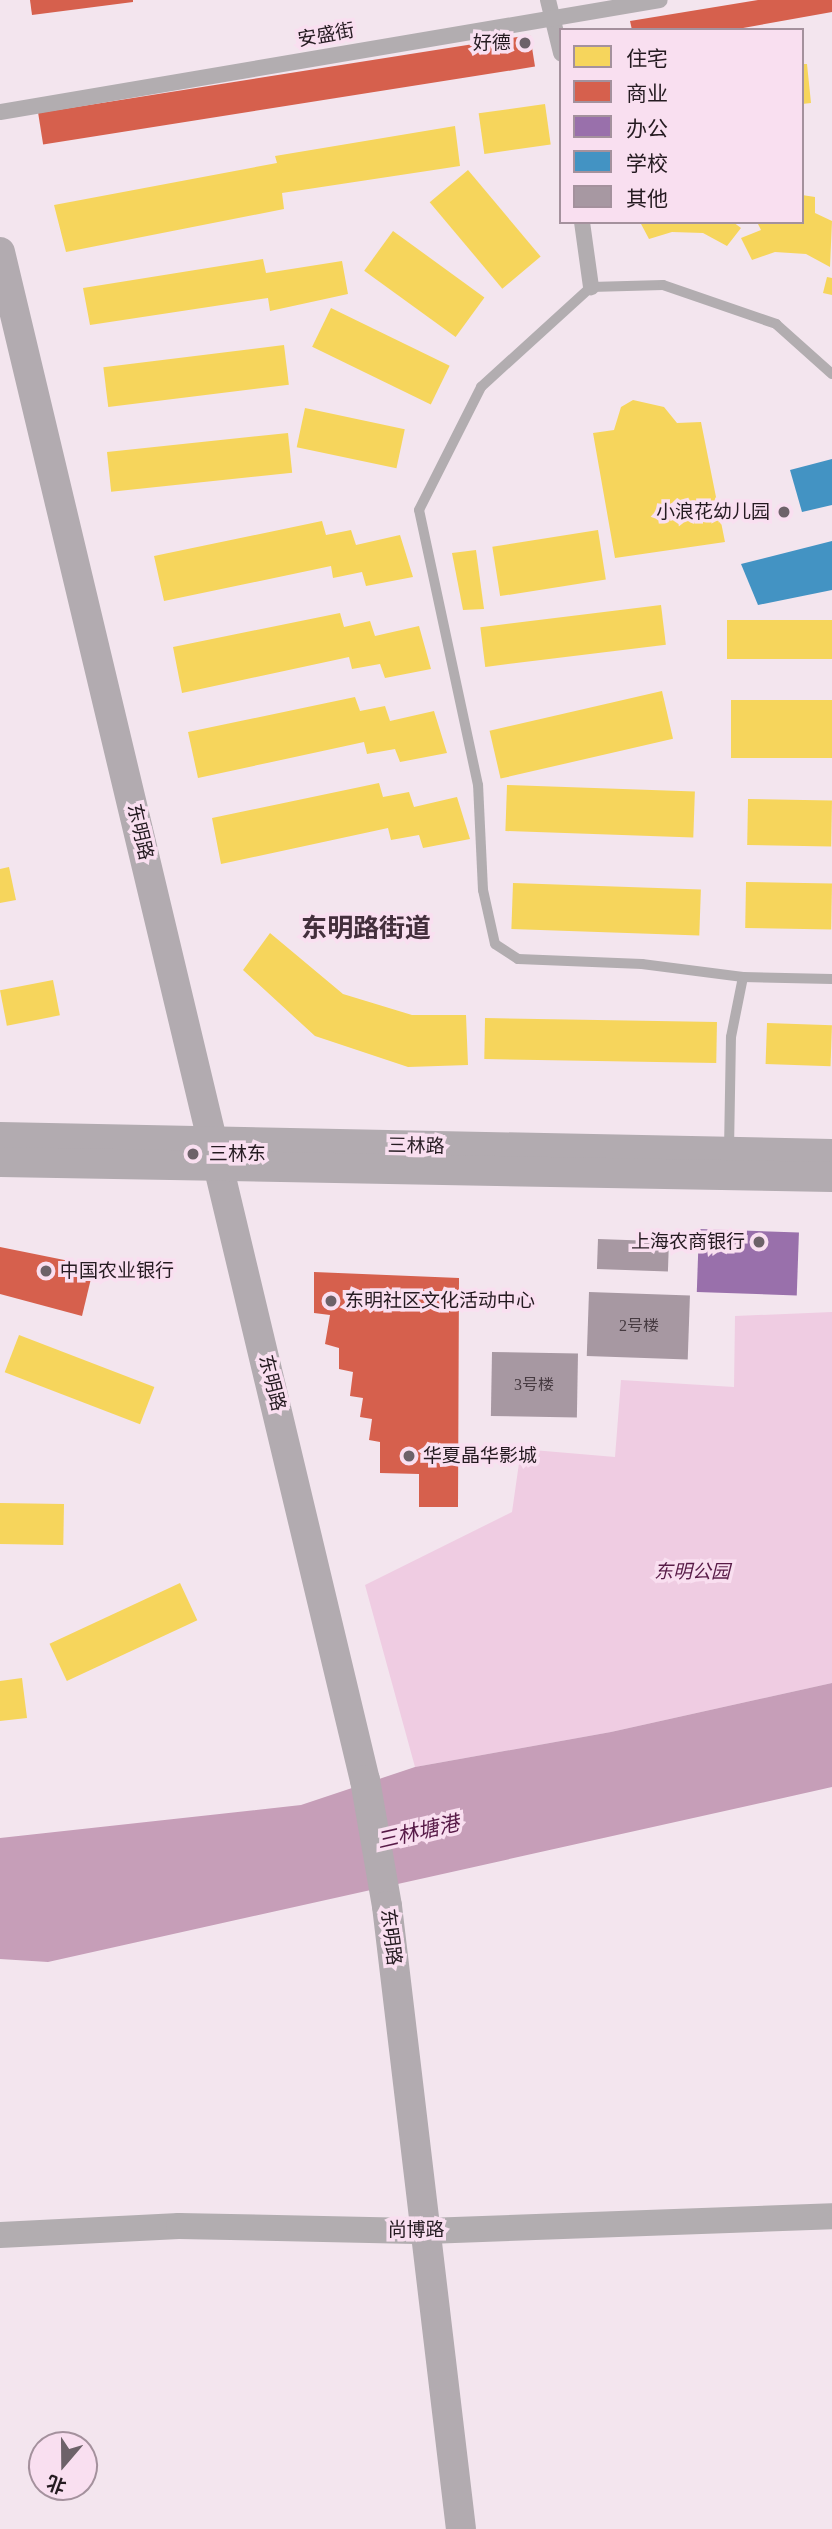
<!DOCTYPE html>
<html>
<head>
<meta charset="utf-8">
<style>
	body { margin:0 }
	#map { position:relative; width:832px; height:2529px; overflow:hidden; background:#f3e5ee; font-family:"Times New Roman","Noto Sans SC",serif }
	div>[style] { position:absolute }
	.green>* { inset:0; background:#efcce2 }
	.water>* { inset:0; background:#c69eb8 }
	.homes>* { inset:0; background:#f6d55c; transform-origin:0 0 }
	.shops>* { inset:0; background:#d6604d; transform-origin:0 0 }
	.offices>* { inset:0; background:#9970ab; transform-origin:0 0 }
	.schools>* { inset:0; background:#4393c3 }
	.building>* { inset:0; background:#a798a2; transform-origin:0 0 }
	.service>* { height:10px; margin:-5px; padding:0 5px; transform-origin:5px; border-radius:5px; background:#b2adb0 }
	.pedestrian>* { height:16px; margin:-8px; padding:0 8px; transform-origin:8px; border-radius:8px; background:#b2adb0 }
	.tertiary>* { height:26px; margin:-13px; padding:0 13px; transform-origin:13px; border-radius:13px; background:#b2adb0 }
	.secondary>* { height:30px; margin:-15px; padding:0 15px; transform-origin:15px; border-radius:15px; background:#b2abb0 }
	.dots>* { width:19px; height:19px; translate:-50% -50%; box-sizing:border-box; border:4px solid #f9dff0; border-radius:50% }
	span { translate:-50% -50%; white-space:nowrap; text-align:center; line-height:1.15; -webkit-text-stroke:7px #f9dff0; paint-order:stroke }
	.number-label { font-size:16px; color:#463a41 }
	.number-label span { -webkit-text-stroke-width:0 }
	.street-label { font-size:19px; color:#251b21 }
	.poi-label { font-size:19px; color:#251b21 }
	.right { translate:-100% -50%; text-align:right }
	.left { translate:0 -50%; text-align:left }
	.park-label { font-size:19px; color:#581b47; font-style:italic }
	.water-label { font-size:21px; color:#571a47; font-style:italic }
	.district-label { font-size:26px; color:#432f3c; font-weight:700 }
	.legend { position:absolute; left:559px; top:28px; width:245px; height:196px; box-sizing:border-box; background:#f9dff0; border:2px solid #a4919d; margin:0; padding:9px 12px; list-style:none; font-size:21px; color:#251b21 }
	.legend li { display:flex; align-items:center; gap:14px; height:35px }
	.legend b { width:35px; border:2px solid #a4919d }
	.north { position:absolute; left:28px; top:2431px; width:70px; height:70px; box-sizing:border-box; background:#f9dff0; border:2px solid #a4919d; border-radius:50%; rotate:200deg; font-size:19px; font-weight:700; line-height:28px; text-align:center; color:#251b21 }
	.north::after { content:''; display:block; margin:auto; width:24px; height:32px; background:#6d6269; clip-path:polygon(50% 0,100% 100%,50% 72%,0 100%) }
</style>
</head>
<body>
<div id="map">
	<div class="green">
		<div style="clip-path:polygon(832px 1312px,832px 1683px,611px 1732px,415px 1767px,365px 1585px,512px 1512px,521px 1449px,615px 1457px,621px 1380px,734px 1387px,735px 1316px)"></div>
	</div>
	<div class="water">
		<div style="clip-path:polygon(832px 1683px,832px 1787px,48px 1962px,0 1959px,0 1838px,301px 1805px,415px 1767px,611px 1732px)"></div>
	</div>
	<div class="homes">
		<div style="clip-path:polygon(802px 64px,807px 64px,811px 103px,802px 104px)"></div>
		<div style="left:545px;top:104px;width:41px;height:67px;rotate:82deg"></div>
		<div style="clip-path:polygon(455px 126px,460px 166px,282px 193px,284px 209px,66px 252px,54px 205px,277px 163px,275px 156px)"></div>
		<div style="left:468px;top:170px;width:113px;height:50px;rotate:50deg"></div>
		<div style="clip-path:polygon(802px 195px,815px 197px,815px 213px,832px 221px,830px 267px,806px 254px,775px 252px,752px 260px,741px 238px,761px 230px,757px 222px,802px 222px)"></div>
		<div style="clip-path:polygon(640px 222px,733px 222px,741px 228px,727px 246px,703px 233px,672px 232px,649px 239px)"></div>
		<div style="left:393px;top:231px;width:113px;height:49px;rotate:36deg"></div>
		<div style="clip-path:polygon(263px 259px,266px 273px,342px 261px,348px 294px,270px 311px,268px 298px,90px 325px,83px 288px)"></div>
		<div style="clip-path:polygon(827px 277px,832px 278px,832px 295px,823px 293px)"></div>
		<div style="left:331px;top:308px;width:132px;height:43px;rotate:26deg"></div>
		<div style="left:284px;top:345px;width:40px;height:182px;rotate:83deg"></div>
		<div style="clip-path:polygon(633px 400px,664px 407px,677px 423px,701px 422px,725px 542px,615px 558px,593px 433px,614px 430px,621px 407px)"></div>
		<div style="left:305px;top:408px;width:102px;height:40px;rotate:12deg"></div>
		<div style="left:288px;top:433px;width:40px;height:182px;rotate:84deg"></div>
		<div style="clip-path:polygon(322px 521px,326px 535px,351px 530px,356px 545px,400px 535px,413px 577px,366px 586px,362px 572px,333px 578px,331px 566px,164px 601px,154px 556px)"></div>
		<div style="left:598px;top:530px;width:50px;height:107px;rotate:81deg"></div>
		<div style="clip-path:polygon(476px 550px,484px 609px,463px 610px,452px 553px)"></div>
		<div style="left:661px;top:605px;width:40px;height:182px;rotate:83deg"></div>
		<div style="clip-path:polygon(340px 613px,344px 627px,370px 621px,375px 636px,419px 626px,431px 669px,385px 678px,380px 664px,352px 669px,349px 657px,182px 693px,173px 647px)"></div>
		<div style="left:832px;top:620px;width:39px;height:105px;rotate:90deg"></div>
		<div style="left:662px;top:691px;width:49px;height:177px;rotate:77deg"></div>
		<div style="clip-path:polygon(355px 697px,360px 711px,385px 706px,390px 721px,434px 711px,447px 753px,400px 762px,395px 749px,367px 754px,364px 742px,198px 778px,188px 732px)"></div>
		<div style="left:832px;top:700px;width:58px;height:101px;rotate:90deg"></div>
		<div style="clip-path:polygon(379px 783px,383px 797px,409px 792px,414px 807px,457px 797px,470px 839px,423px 848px,419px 835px,391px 840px,388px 828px,221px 864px,212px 818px)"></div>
		<div style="left:507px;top:785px;width:188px;height:46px;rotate:2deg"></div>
		<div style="left:748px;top:799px;width:84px;height:46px;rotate:1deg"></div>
		<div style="clip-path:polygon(9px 867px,16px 900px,0 903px,0 869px)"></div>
		<div style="left:746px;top:882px;width:86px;height:46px;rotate:1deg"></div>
		<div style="left:513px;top:883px;width:188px;height:46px;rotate:2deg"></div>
		<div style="clip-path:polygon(270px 933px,343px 994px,412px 1015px,466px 1015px,468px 1065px,408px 1067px,315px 1036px,243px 970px)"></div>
		<div style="left:53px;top:980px;width:36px;height:54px;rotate:79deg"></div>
		<div style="left:485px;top:1018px;width:232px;height:41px;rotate:1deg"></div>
		<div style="left:767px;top:1023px;width:65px;height:41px;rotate:2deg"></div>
		<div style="left:19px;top:1335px;width:145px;height:40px;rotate:21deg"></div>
		<div style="left:0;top:1503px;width:64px;height:41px;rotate:1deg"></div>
		<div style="left:180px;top:1583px;width:41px;height:144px;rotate:65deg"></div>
		<div style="clip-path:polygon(22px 1678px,27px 1718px,0 1721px,0 1681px)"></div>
	</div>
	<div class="shops">
		<div style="clip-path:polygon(30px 0,133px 0,133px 2px,32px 15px)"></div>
		<div style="clip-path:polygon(758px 0,832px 0,832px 12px,732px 30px,632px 30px,630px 21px)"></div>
		<div style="left:530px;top:35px;width:32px;height:498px;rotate:81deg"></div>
		<div style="clip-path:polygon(0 1247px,94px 1266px,82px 1316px,0 1294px)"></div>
		<div style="clip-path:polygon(314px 1272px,459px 1278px,458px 1507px,419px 1507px,419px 1474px,380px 1473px,380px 1442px,369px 1440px,372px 1419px,360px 1417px,363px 1398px,350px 1396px,353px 1372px,339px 1369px,339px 1348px,325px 1344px,330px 1315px,314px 1313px)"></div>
	</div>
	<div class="offices">
		<div style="left:699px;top:1229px;width:100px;height:63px;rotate:2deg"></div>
	</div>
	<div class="schools">
		<div style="clip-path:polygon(832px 459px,832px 505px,802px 512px,790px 470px)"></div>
		<div style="clip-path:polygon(832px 541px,832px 590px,758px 605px,741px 564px)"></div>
	</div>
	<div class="building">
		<div style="left:598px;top:1239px;width:71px;height:30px;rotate:2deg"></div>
		<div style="left:589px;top:1292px;width:101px;height:64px;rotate:2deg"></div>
		<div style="left:492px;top:1352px;width:86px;height:64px;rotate:1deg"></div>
	</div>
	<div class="service">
		<div style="left:743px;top:977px;width:102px;rotate:-172.7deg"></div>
		<div style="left:642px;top:964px;width:124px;rotate:-177.7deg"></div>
		<div style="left:518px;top:959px;width:27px;rotate:-147deg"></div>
		<div style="left:495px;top:944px;width:55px;rotate:-102.5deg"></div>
		<div style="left:483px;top:890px;width:105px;rotate:-92.7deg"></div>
		<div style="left:478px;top:785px;width:281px;rotate:-102.1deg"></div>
		<div style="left:419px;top:510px;width:138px;rotate:-63.2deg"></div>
		<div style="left:481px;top:387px;width:149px;rotate:-42.3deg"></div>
		<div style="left:591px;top:287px;width:72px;rotate:-1.6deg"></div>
		<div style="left:663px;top:285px;width:120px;rotate:19deg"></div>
		<div style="left:776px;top:324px;width:75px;rotate:41.8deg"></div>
		<div style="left:729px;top:1150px;width:113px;rotate:-89deg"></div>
		<div style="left:731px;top:1037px;width:61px;rotate:-78.7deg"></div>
		<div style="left:743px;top:977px;width:89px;rotate:1.3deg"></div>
	</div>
	<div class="pedestrian">
		<div style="left:548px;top:0;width:55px;rotate:76.2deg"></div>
		<div style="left:0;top:112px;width:669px;rotate:-9.63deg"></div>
		<div style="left:582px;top:222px;width:66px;rotate:82.1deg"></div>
	</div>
	<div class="tertiary">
		<div style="left:0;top:2235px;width:179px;rotate:-2.9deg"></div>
		<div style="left:179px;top:2226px;width:248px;rotate:1.2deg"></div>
		<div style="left:427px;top:2231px;width:405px;rotate:-2.1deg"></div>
	</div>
	<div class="secondary">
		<div style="left:0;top:252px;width:1571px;rotate:76.57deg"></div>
		<div style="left:365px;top:1780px;width:128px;rotate:80.1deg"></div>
		<div style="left:387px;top:1906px;width:627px;rotate:83.23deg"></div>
		<div style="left:0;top:1137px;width:832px;rotate:1.17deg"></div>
		<div style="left:0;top:1162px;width:832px;rotate:1.03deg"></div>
	</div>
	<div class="dots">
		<div style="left:525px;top:43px;background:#6d6269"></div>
		<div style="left:784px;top:512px;background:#6d6269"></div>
		<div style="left:193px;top:1154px;background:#6d6269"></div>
		<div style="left:759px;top:1242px;background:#6d6269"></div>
		<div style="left:46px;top:1271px;background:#6d6269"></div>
		<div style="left:331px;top:1301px;background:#6d6269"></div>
		<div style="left:409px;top:1456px;background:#6d6269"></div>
	</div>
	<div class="number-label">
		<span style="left:639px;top:1326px">2号楼</span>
		<span style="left:534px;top:1385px">3号楼</span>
	</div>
	<div class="street-label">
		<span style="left:326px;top:35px;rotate:-10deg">安盛街</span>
		<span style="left:140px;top:832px;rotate:77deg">东明路</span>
		<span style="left:416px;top:1146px;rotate:1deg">三林路</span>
		<span style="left:272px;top:1383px;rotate:76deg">东明路</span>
		<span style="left:391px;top:1937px;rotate:83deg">东明路</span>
		<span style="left:416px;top:2230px">尚博路</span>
	</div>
	<div class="poi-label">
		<span class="right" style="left:511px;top:43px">好德</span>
		<span class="right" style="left:770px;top:512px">小浪花幼儿园</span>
		<span class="left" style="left:209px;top:1154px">三林东</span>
		<span class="right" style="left:745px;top:1242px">上海农商银行</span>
		<span class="left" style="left:60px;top:1271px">中国农业银行</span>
		<span class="left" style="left:345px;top:1301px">东明社区文化活动中心</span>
		<span class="left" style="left:423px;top:1456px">华夏晶华影城</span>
	</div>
	<div class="park-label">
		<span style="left:692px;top:1572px">东明公园</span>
	</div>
	<div class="water-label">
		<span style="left:418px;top:1832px;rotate:-13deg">三林塘港</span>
	</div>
	<div class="district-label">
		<span style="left:366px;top:929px">东明路街道</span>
	</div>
	<ul class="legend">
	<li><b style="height:19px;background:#f6d55c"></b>住宅</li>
	<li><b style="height:19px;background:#d6604d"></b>商业</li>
	<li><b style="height:19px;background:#9970ab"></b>办公</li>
	<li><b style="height:19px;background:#4393c3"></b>学校</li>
	<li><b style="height:19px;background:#a798a2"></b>其他</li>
	</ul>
	<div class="north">北</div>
</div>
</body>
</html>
